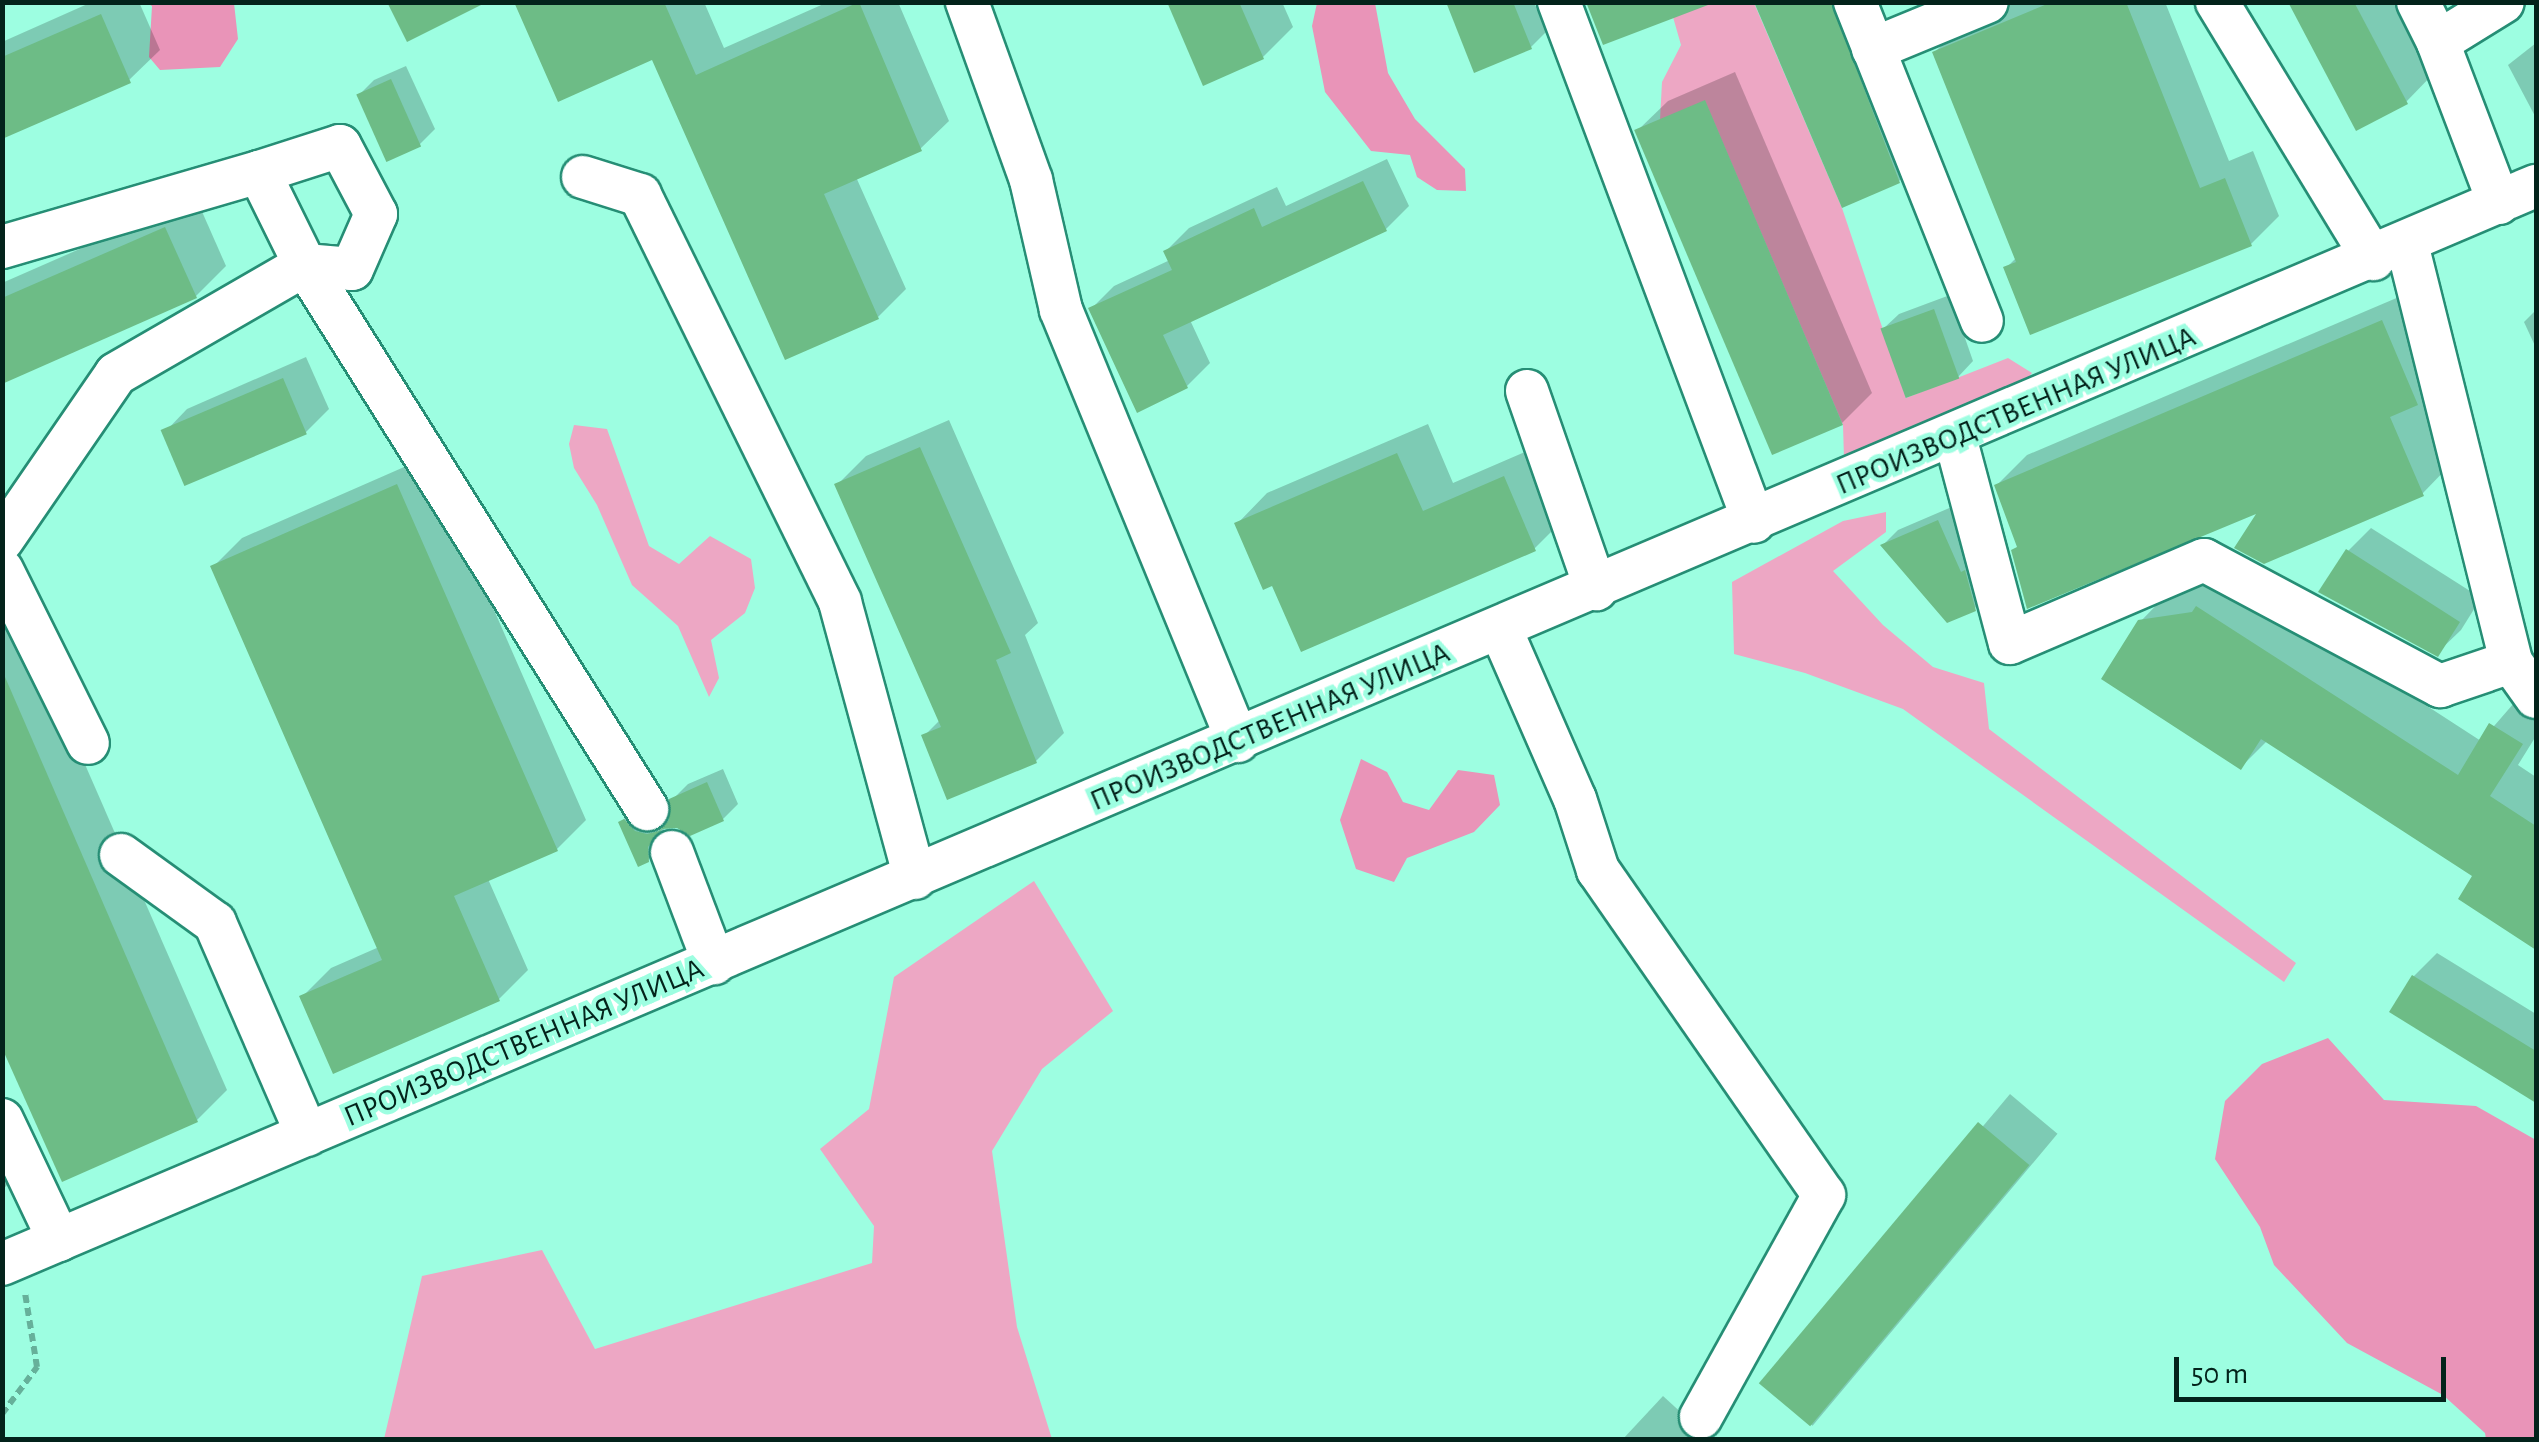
<!DOCTYPE html>
<html>
<head>
<meta charset="utf-8">
<style>
	body { margin:0 }
	#map { position:relative; width:2539px; height:1442px; overflow:hidden; background:#9dfee1; font-family:"Alegreya Sans",sans-serif }
	div>[style] { position:absolute }
	.green>* { inset:0; background:#eda7c4 }
	.forest>* { inset:0; background:#e994b8 }
	.shadow>* { inset:0; background:#0003; transform-origin:0 0 }
	.building>* { inset:0; background:#6dbc86; transform-origin:0 0 }
	.path>* { height:6px; margin-top:-3px; transform-origin:0; background:repeating-linear-gradient(90deg,#66b09a 0 8px,transparent 0 13px) }
	.roads { filter:drop-shadow(2px 0 #268e75) drop-shadow(-2px 0 #268e75) drop-shadow(0 2px #268e75) drop-shadow(0 -2px #268e75) }
	.minor>* { height:42px; margin:-21px; padding:0 21px; transform-origin:21px; border-radius:21px; background:#fff }
	span { translate:-50% -50%; white-space:nowrap; text-align:center; line-height:1.15; -webkit-text-stroke:9px #9dfee1; paint-order:stroke }
	.street-label { font-size:30px; color:#03231b }
	.frame { position:absolute; inset:0; border:5px solid #03231b; pointer-events:none }
	.scale { position:absolute; left:2174px; top:1357px; width:272px; height:45px; box-sizing:border-box; border:5px solid #03231b; border-top:0; padding-left:12px; font-size:30px; line-height:35px; white-space:nowrap; color:#03231b; -webkit-text-stroke:8px #9dfee1; paint-order:stroke }
</style>
</head>
<body>
<div id="map">
	<div class="green">
		<div style="clip-path:polygon(1669px 3px,1754px 3px,1842px 208px,1906px 398px,2008px 358px,2032px 373px,2010px 399px,1844px 459px,1843px 425px,1705px 101px,1660px 120px,1662px 82px,1681px 45px)"></div>
		<div style="clip-path:polygon(574px 425px,607px 429px,649px 546px,679px 564px,710px 536px,751px 559px,755px 588px,745px 613px,711px 640px,719px 678px,709px 697px,678px 626px,632px 585px,597px 505px,574px 468px,569px 444px)"></div>
		<div style="clip-path:polygon(1886px 512px,1886px 532px,1833px 571px,1883px 625px,1933px 667px,1984px 683px,1989px 729px,2296px 963px,2284px 982px,1903px 709px,1805px 673px,1734px 654px,1732px 582px,1843px 521px)"></div>
		<div style="clip-path:polygon(1034px 881px,1113px 1011px,1042px 1069px,992px 1151px,1017px 1327px,1052px 1439px,384px 1439px,422px 1276px,542px 1250px,595px 1349px,872px 1263px,874px 1226px,820px 1149px,869px 1109px,894px 977px)"></div>
	</div>
	<div class="forest">
		<div style="clip-path:polygon(147px 3px,234px 3px,238px 39px,220px 67px,160px 70px,149px 57px,152px 6px)"></div>
		<div style="clip-path:polygon(1317px 3px,1375px 3px,1388px 73px,1415px 119px,1465px 169px,1466px 191px,1437px 190px,1417px 177px,1410px 155px,1371px 151px,1325px 92px,1312px 26px)"></div>
		<div style="clip-path:polygon(1361px 759px,1387px 772px,1403px 802px,1429px 810px,1458px 770px,1494px 775px,1500px 805px,1474px 832px,1407px 858px,1394px 882px,1356px 869px,1340px 820px)"></div>
		<div style="clip-path:polygon(2328px 1038px,2384px 1100px,2476px 1106px,2536px 1140px,2536px 1439px,2486px 1439px,2485px 1433px,2443px 1395px,2347px 1343px,2274px 1265px,2260px 1227px,2215px 1159px,2225px 1101px,2262px 1064px)"></div>
	</div>
	<div class="shadow">
		<div style="clip-path:polygon(92px 2px,139px 2px,160px 50px,129px 80px,2px 136px,2px 42px)"></div>
		<div style="clip-path:polygon(517px 2px,704px 2px,724px 48px,828px 2px,898px 2px,949px 121px,920px 149px,856px 177px,906px 289px,878px 317px,654px 57px)"></div>
		<div style="clip-path:polygon(1169px 2px,1282px 2px,1293px 27px,1263px 57px)"></div>
		<div style="clip-path:polygon(1449px 2px,1534px 2px,1546px 32px,1531px 47px)"></div>
		<div style="clip-path:polygon(1757px 2px,1872px 2px,1929px 151px,1899px 181px)"></div>
		<div style="clip-path:polygon(2016px 2px,2165px 2px,2229px 161px,2253px 151px,2279px 216px,2251px 244px,2006px 268px,2017px 257px,1935px 52px,1963px 24px)"></div>
		<div style="clip-path:polygon(2291px 2px,2400px 2px,2436px 71px,2406px 102px)"></div>
		<div style="clip-path:polygon(2536px 43px,2536px 118px,2508px 65px)"></div>
		<div style="clip-path:polygon(406px 66px,435px 129px,419px 145px,359px 95px,374px 80px)"></div>
		<div style="clip-path:polygon(1735px 72px,1872px 393px,1842px 423px,1637px 131px,1668px 101px)"></div>
		<div style="clip-path:polygon(1387px 159px,1409px 206px,1386px 229px,1190px 320px,1210px 363px,1187px 386px,1091px 309px,1114px 286px,1170px 260px,1166px 251px,1189px 228px,1277px 187px,1286px 206px)"></div>
		<div style="clip-path:polygon(196px 198px,226px 266px,196px 296px,2px 381px,2px 283px)"></div>
		<div style="clip-path:polygon(2413px 291px,2452px 463px,2422px 494px,2262px 509px,1997px 485px,2027px 455px)"></div>
		<div style="clip-path:polygon(1950px 295px,1973px 361px,1958px 377px,1883px 329px,1899px 314px)"></div>
		<div style="clip-path:polygon(2536px 310px,2536px 348px,2524px 322px)"></div>
		<div style="clip-path:polygon(306px 357px,329px 409px,306px 432px,164px 433px,187px 409px)"></div>
		<div style="clip-path:polygon(949px 420px,1038px 623px,1025px 635px,1064px 733px,1036px 761px,924px 736px,941px 719px,837px 485px,866px 456px)"></div>
		<div style="clip-path:polygon(1428px 424px,1453px 483px,1534px 448px,1565px 518px,1534px 549px,1273px 582px,1237px 524px,1267px 493px)"></div>
		<div style="clip-path:polygon(427px 457px,586px 820px,557px 849px,488px 879px,528px 970px,499px 999px,302px 997px,331px 968px,379px 947px,213px 567px,242px 538px)"></div>
		<div style="clip-path:polygon(1954px 506px,1990px 593px,1974px 609px,1883px 545px,1898px 530px)"></div>
		<div style="clip-path:polygon(2371px 528px,2481px 598px,2461px 630px,2437px 653px,2348px 551px)"></div>
		<div style="clip-path:polygon(2px 574px,227px 1090px,197px 1120px,2px 1041px)"></div>
		<div style="clip-path:polygon(2228px 577px,2481px 741px,2521px 695px,2536px 705px,2536px 736px,2518px 765px,2536px 777px,2536px 947px,2461px 898px,2476px 875px,2268px 740px,2241px 767px,2140px 622px,2170px 591px,2222px 583px)"></div>
		<div style="clip-path:polygon(723px 769px,738px 804px,723px 819px,664px 826px,663px 844px,648px 860px,621px 822px,636px 807px,664px 820px,672px 818px,672px 800px,688px 784px)"></div>
		<div style="clip-path:polygon(2437px 953px,2536px 1014px,2536px 1100px,2392px 1012px,2414px 976px)"></div>
		<div style="left:2010px;top:1094px;width:62px;height:381px;rotate:40deg"></div>
		<div style="clip-path:polygon(2px 1106px,30px 1163px,2px 1190px)"></div>
		<div style="clip-path:polygon(1663px 1396px,1709px 1438px,1708px 1440px,1622px 1440px)"></div>
	</div>
	<div class="building">
		<div style="clip-path:polygon(387px 2px,487px 2px,407px 42px)"></div>
		<div style="clip-path:polygon(514px 2px,664px 2px,696px 75px,859px 2px,922px 151px,824px 194px,879px 319px,785px 360px,652px 60px,558px 102px)"></div>
		<div style="clip-path:polygon(1167px 2px,1239px 2px,1264px 59px,1203px 86px)"></div>
		<div style="clip-path:polygon(1446px 2px,1513px 2px,1532px 49px,1474px 73px)"></div>
		<div style="clip-path:polygon(1586px 2px,1708px 2px,1708px 5px,1603px 45px)"></div>
		<div style="clip-path:polygon(1754px 2px,1831px 2px,1900px 183px,1842px 208px)"></div>
		<div style="clip-path:polygon(2052px 2px,2126px 2px,2200px 188px,2225px 178px,2252px 246px,2030px 335px,2003px 267px,2016px 262px,1932px 52px)"></div>
		<div style="clip-path:polygon(2288px 2px,2354px 2px,2408px 104px,2356px 131px)"></div>
		<div style="clip-path:polygon(101px 14px,131px 83px,2px 139px,2px 57px)"></div>
		<div style="left:391px;top:79px;width:74px;height:38px;rotate:66deg"></div>
		<div style="left:1705px;top:100px;width:353px;height:77px;rotate:67deg"></div>
		<div style="clip-path:polygon(1363px 181px,1387px 231px,1163px 335px,1188px 388px,1137px 413px,1088px 308px,1172px 270px,1163px 251px,1254px 208px,1262px 227px)"></div>
		<div style="clip-path:polygon(165px 227px,197px 298px,2px 384px,2px 298px)"></div>
		<div style="left:1934px;top:309px;width:74px;height:57px;rotate:70deg"></div>
		<div style="clip-path:polygon(2382px 320px,2418px 405px,2390px 417px,2424px 496px,2264px 564px,2234px 548px,2256px 514px,2027px 609px,2011px 550px,2017px 547px,1994px 485px)"></div>
		<div style="left:283px;top:378px;width:61px;height:133px;rotate:67deg"></div>
		<div style="clip-path:polygon(920px 447px,1011px 653px,996px 660px,1037px 763px,947px 800px,921px 735px,941px 727px,834px 484px)"></div>
		<div style="clip-path:polygon(1397px 453px,1423px 511px,1504px 476px,1536px 551px,1301px 652px,1272px 586px,1263px 590px,1234px 523px)"></div>
		<div style="clip-path:polygon(397px 484px,558px 851px,454px 896px,500px 1001px,333px 1074px,299px 996px,382px 960px,210px 566px)"></div>
		<div style="clip-path:polygon(1938px 520px,1961px 572px,1965px 570px,1976px 611px,1947px 623px,1880px 545px)"></div>
		<div style="clip-path:polygon(2346px 549px,2460px 622px,2438px 657px,2318px 592px)"></div>
		<div style="clip-path:polygon(2196px 606px,2458px 775px,2489px 723px,2523px 744px,2490px 796px,2536px 826px,2536px 950px,2458px 899px,2472px 876px,2261px 739px,2241px 770px,2101px 679px,2138px 620px,2192px 612px)"></div>
		<div style="clip-path:polygon(2px 670px,198px 1122px,62px 1182px,2px 1048px)"></div>
		<div style="clip-path:polygon(707px 782px,724px 821px,690px 836px,677px 828px,662px 829px,648px 847px,649px 862px,638px 867px,618px 822px,624px 819px,635px 831px,647px 834px,659px 831px,669px 820px,669px 799px)"></div>
		<div style="clip-path:polygon(2412px 975px,2536px 1051px,2536px 1103px,2389px 1012px)"></div>
		<div style="left:1978px;top:1122px;width:67px;height:341px;rotate:40deg"></div>
	</div>
	<div class="path">
		<div style="left:2px;top:1414px;width:59px;rotate:-53.3deg"></div>
		<div style="left:37px;top:1367px;width:75px;rotate:-99.2deg"></div>
	</div>
	<div class="roads">
		<div class="minor">
			<div style="left:967px;top:2px;width:189px;rotate:70.2deg"></div>
			<div style="left:1031px;top:180px;width:133px;rotate:77deg"></div>
			<div style="left:1061px;top:310px;width:466px;rotate:67.7deg"></div>
			<div style="left:1559px;top:2px;width:555px;rotate:69.44deg"></div>
			<div style="left:1855px;top:2px;width:343px;rotate:68.3deg"></div>
			<div style="left:2217px;top:2px;width:301px;rotate:58.7deg"></div>
			<div style="left:2418px;top:2px;width:45px;rotate:63.4deg"></div>
			<div style="left:1873px;top:49px;width:123px;rotate:-22.4deg"></div>
			<div style="left:583px;top:177px;width:60px;rotate:17.5deg"></div>
			<div style="left:640px;top:195px;width:453px;rotate:63.8deg"></div>
			<div style="left:840px;top:602px;width:286px;rotate:74.8deg"></div>
			<div style="left:2499px;top:203px;width:172px;rotate:-110.8deg"></div>
			<div style="left:2438px;top:42px;width:76px;rotate:-31.6deg"></div>
			<div style="left:2407px;top:244px;width:431px;rotate:76deg"></div>
			<div style="left:2511px;top:662px;width:43px;rotate:54.5deg"></div>
			<div style="left:2px;top:247px;width:268px;rotate:-16.3deg"></div>
			<div style="left:259px;top:172px;width:104px;rotate:63.7deg"></div>
			<div style="left:305px;top:265px;width:643px;rotate:57.84deg"></div>
			<div style="left:1527px;top:391px;width:210px;rotate:70.8deg"></div>
			<div style="left:1955px;top:437px;width:213px;rotate:75.1deg"></div>
			<div style="left:2010px;top:643px;width:211px;rotate:-23.2deg"></div>
			<div style="left:2204px;top:560px;width:268px;rotate:28.1deg"></div>
			<div style="left:2440px;top:686px;width:75px;rotate:-18.7deg"></div>
			<div style="left:2px;top:540px;width:201px;rotate:-55.5deg"></div>
			<div style="left:116px;top:374px;width:218px;rotate:-30deg"></div>
			<div style="left:305px;top:265px;width:47px;rotate:4.9deg"></div>
			<div style="left:352px;top:269px;width:60px;rotate:-66.4deg"></div>
			<div style="left:376px;top:214px;width:77px;rotate:-117.9deg"></div>
			<div style="left:340px;top:146px;width:85px;rotate:162.2deg"></div>
			<div style="left:2px;top:570px;width:193px;rotate:63.6deg"></div>
			<div style="left:1501px;top:630px;width:184px;rotate:66.4deg"></div>
			<div style="left:1575px;top:799px;width:75px;rotate:72.1deg"></div>
			<div style="left:1598px;top:870px;width:396px;rotate:55.2deg"></div>
			<div style="left:1824px;top:1195px;width:254px;rotate:119deg"></div>
			<div style="left:672px;top:852px;width:119px;rotate:69.3deg"></div>
			<div style="left:121px;top:855px;width:116px;rotate:35.9deg"></div>
			<div style="left:215px;top:923px;width:231px;rotate:66.5deg"></div>
			<div style="left:2px;top:1120px;width:133px;rotate:64.6deg"></div>
			<div style="left:2px;top:1264px;width:2754px;rotate:-23.05deg"></div>
		</div>
	</div>
	<div class="street-label">
		<span style="left:2016px;top:411px;rotate:-23deg">ПРОИЗВОДСТВЕННАЯ УЛИЦА</span>
		<span style="left:1270px;top:727px;rotate:-23deg">ПРОИЗВОДСТВЕННАЯ УЛИЦА</span>
		<span style="left:524px;top:1043px;rotate:-23deg">ПРОИЗВОДСТВЕННАЯ УЛИЦА</span>
	</div>
	<div class="frame"></div>
	<div class="scale">50 m</div>
</div>
</body>
</html>
